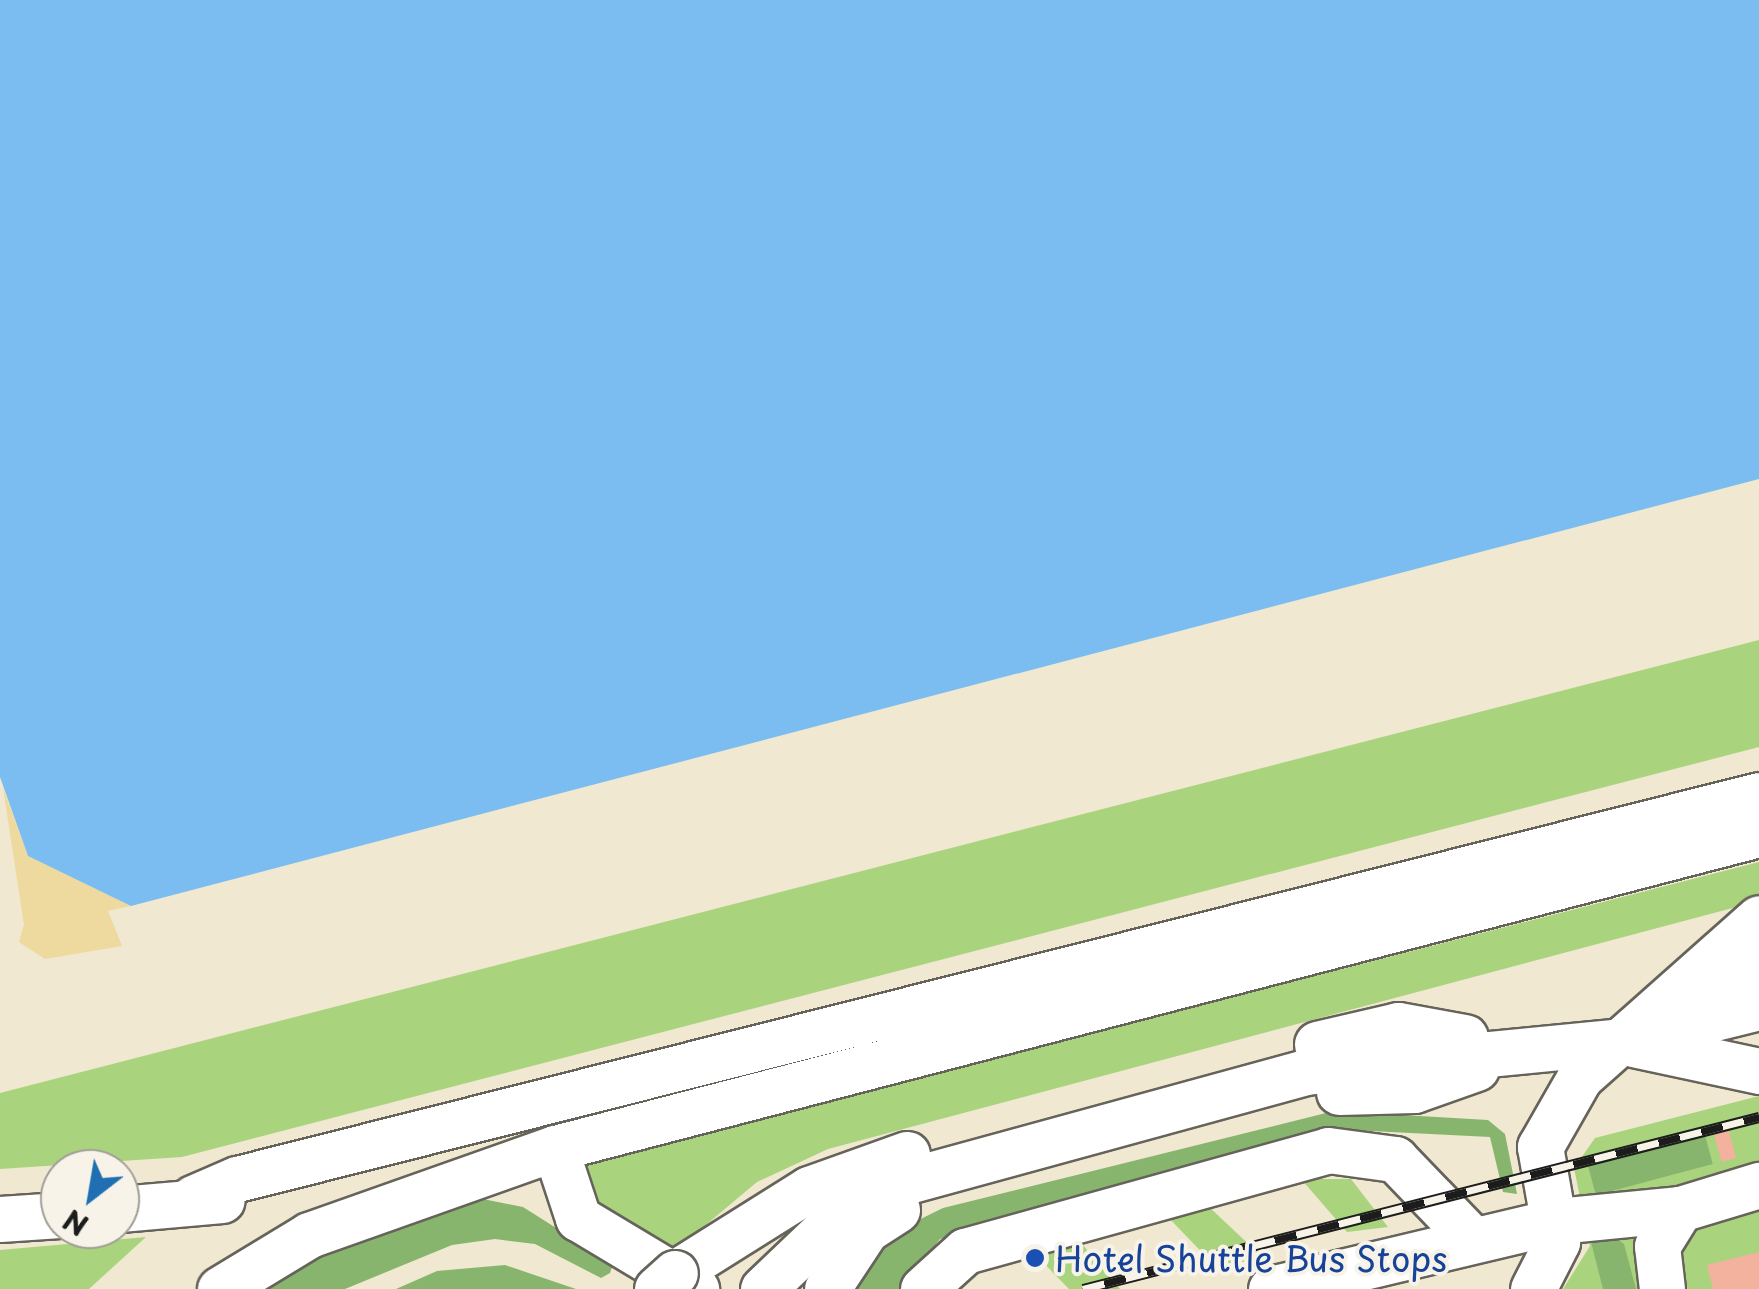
<!DOCTYPE html>
<html>
<head>
<meta charset="utf-8">
<style>
	body { margin:0 }
	#map { position:relative; width:1759px; height:1289px; overflow:hidden; background:#f0e8d0; font-family:"Playpen Sans",sans-serif }
	div>[style] { position:absolute }
	.green>* { inset:0; background:#aad37e }
	.forest>* { inset:0; background:#87b56d; transform-origin:0 0 }
	.sand>* { inset:0; background:#eeda9e }
	.water>* { inset:0; background:#7bbdf0 }
	.building>* { inset:0; background:#f3b29d; transform-origin:0 0 }
	.roads { filter:drop-shadow(2px 0 #66635b) drop-shadow(-2px 0 #66635b) drop-shadow(0 2px #66635b) drop-shadow(0 -2px #66635b) }
	.minor>* { height:45px; margin:-22.5px; padding:0 22.5px; transform-origin:22.5px; border-radius:22.5px; background:#fff }
	.rail>* { height:11px; margin-top:-5.5px; transform-origin:0; background:repeating-linear-gradient(90deg,#f7f3e8 0 22px,#1c1c1c 0 44px); box-sizing:border-box; border-block:2px solid #1c1c1c }
	.bridges { filter:drop-shadow(2px 0 #66635b) drop-shadow(-2px 0 #66635b) drop-shadow(0 2px #66635b) drop-shadow(0 -2px #66635b) }
	.minor-bridge>* { height:45px; margin:-22.5px; padding:0 22.5px; transform-origin:22.5px; border-radius:22.5px; background:#fff }
	.dots>* { width:28px; height:28px; translate:-50% -50%; box-sizing:border-box; border:5px solid #f7f3e8; border-radius:50% }
	span { translate:-50% -50%; white-space:nowrap; text-align:center; line-height:1.15; -webkit-text-stroke:8px #f7f3e8; paint-order:stroke }
	.transit-label { font-size:35px; color:#164399 }
	.left { translate:0 -50%; text-align:left }
	.north { position:absolute; left:40px; top:1149px; width:100px; height:100px; box-sizing:border-box; background:#f7f3e8; border:2px solid #9f9d96; border-radius:50%; rotate:211deg; font-size:28px; font-weight:700; line-height:40px; text-align:center; color:#1c1c1c }
	.north::after { content:''; display:block; margin:auto; width:35px; height:45px; background:#1f6fb2; clip-path:polygon(50% 0,100% 100%,50% 72%,0 100%) }
</style>
</head>
<body>
<div id="map">
	<div class="green">
		<div style="clip-path:polygon(1759px 640px,1759px 747px,182px 1157px,0 1169px,0 1093px)"></div>
		<div style="clip-path:polygon(1759px 862px,1759px 901px,828px 1149px,757px 1182px,671px 1254px,601px 1206px,579px 1165px)"></div>
		<div style="clip-path:polygon(1759px 1096px,1759px 1289px,1563px 1289px,1590px 1246px,1574px 1168px,1595px 1138px)"></div>
		<div style="clip-path:polygon(1301px 1179px,1351px 1179px,1388px 1227px,1347px 1232px)"></div>
		<div style="clip-path:polygon(1207px 1205px,1258px 1253px,1255px 1260px,1215px 1266px,1167px 1216px)"></div>
		<div style="clip-path:polygon(146px 1237px,89px 1289px,0 1289px,0 1250px)"></div>
		<div style="clip-path:polygon(1070px 1239px,1082px 1244px,1120px 1289px,1069px 1289px,1030px 1249px)"></div>
	</div>
	<div class="forest">
		<div style="clip-path:polygon(1334px 1111px,1488px 1120px,1505px 1134px,1517px 1194px,1503px 1192px,1490px 1137px,1331px 1129px,940px 1239px,901px 1289px,849px 1289px,894px 1232px,943px 1208px)"></div>
		<div style="left:1705px;top:1135px;width:30px;height:121px;rotate:75deg"></div>
		<div style="clip-path:polygon(478px 1198px,523px 1207px,613px 1264px,610px 1273px,601px 1278px,535px 1244px,495px 1239px,452px 1245px,345px 1289px,265px 1289px,340px 1245px)"></div>
		<div style="clip-path:polygon(1613px 1236px,1624px 1244px,1636px 1289px,1603px 1289px,1590px 1238px)"></div>
		<div style="clip-path:polygon(505px 1265px,576px 1289px,396px 1289px,437px 1271px)"></div>
	</div>
	<div class="sand">
		<div style="clip-path:polygon(3px 788px,28px 856px,131px 906px,108px 911px,122px 946px,45px 959px,19px 942px,24px 925px)"></div>
	</div>
	<div class="water">
		<div style="clip-path:polygon(0 0,1759px 0,1759px 479px,131px 906px,28px 856px,0 777px)"></div>
	</div>
	<div class="building">
		<div style="left:1728px;top:1128px;width:31px;height:15px;rotate:75deg"></div>
		<div style="clip-path:polygon(1759px 1252px,1759px 1289px,1713px 1289px,1707px 1265px)"></div>
	</div>
	<div class="roads">
		<div class="minor">
			<div style="left:1684px;top:1008px;width:85px;rotate:-28.7deg"></div>
			<div style="left:1317px;top:1044px;width:83px;rotate:-13.2deg"></div>
			<div style="left:1398px;top:1025px;width:68px;rotate:10.2deg"></div>
			<div style="left:1633px;top:1044px;width:129px;rotate:12.1deg"></div>
			<div style="left:1339px;top:1092px;width:75px;rotate:-1.5deg"></div>
			<div style="left:1414px;top:1090px;width:66px;rotate:-19.5deg"></div>
			<div style="left:555px;top:1148px;width:74px;rotate:71.8deg"></div>
			<div style="left:578px;top:1218px;width:138px;rotate:31deg"></div>
			<div style="left:193px;top:1198px;width:48px;rotate:-23.4deg"></div>
			<div style="left:237px;top:1179px;width:1570px;rotate:-14.16deg"></div>
			<div style="left:120px;top:1209px;width:102px;rotate:-5deg"></div>
			<div style="left:0;top:1219px;width:60px;rotate:-3.8deg"></div>
			<div style="left:675px;top:1273px;width:158px;rotate:-32.1deg"></div>
			<div style="left:809px;top:1189px;width:104px;rotate:-19.7deg"></div>
			<div style="left:220px;top:1289px;width:104px;rotate:-31.2deg"></div>
			<div style="left:309px;top:1235px;width:261px;rotate:-19.5deg"></div>
			<div style="left:555px;top:1148px;width:1244px;rotate:-14.62deg"></div>
			<div style="left:763px;top:1289px;width:113px;rotate:-43.6deg"></div>
			<div style="left:845px;top:1211px;width:62px;rotate:-27deg"></div>
			<div style="left:900px;top:1183px;width:420px;rotate:-15.3deg"></div>
			<div style="left:1305px;top:1072px;width:318px;rotate:-5.6deg"></div>
			<div style="left:1621px;top:1041px;width:142px;rotate:-13.8deg"></div>
			<div style="left:827px;top:1289px;width:71px;rotate:-56.5deg"></div>
			<div style="left:866px;top:1230px;width:37px;rotate:-33deg"></div>
			<div style="left:923px;top:1289px;width:57px;rotate:-42.1deg"></div>
			<div style="left:965px;top:1251px;width:377px;rotate:-15.5deg"></div>
			<div style="left:1328px;top:1150px;width:68px;rotate:7.7deg"></div>
			<div style="left:1395px;top:1159px;width:112px;rotate:46.1deg"></div>
			<div style="left:1271px;top:1289px;width:294px;rotate:-13.4deg"></div>
			<div style="left:1557px;top:1221px;width:124px;rotate:-5.6deg"></div>
			<div style="left:1533px;top:1289px;width:53px;rotate:-62.9deg"></div>
			<div style="left:1557px;top:1242px;width:97px;rotate:-100.1deg"></div>
			<div style="left:1540px;top:1147px;width:81px;rotate:-60.3deg"></div>
			<div style="left:1580px;top:1077px;width:239px;rotate:-41.6deg"></div>
			<div style="left:1662px;top:1289px;width:43px;rotate:-96.6deg"></div>
			<div style="left:1657px;top:1246px;width:44px;rotate:-58.1deg"></div>
			<div style="left:1680px;top:1209px;width:83px;rotate:-16.9deg"></div>
		</div>
	</div>
	<div class="rail">
		<div style="left:1083px;top:1289px;width:698px;rotate:-14.28deg"></div>
	</div>
	<div class="bridges">
		<div class="minor-bridge">
			<div style="left:657px;top:1289px;width:24px;rotate:-42deg"></div>
		</div>
	</div>
	<div class="dots">
		<div style="left:1035px;top:1258px;background:#1a4fb4"></div>
	</div>
	<div class="transit-label">
		<span class="left" style="left:1055px;top:1258px">Hotel Shuttle Bus Stops</span>
	</div>
	<div class="north">N</div>
</div>
</body>
</html>
